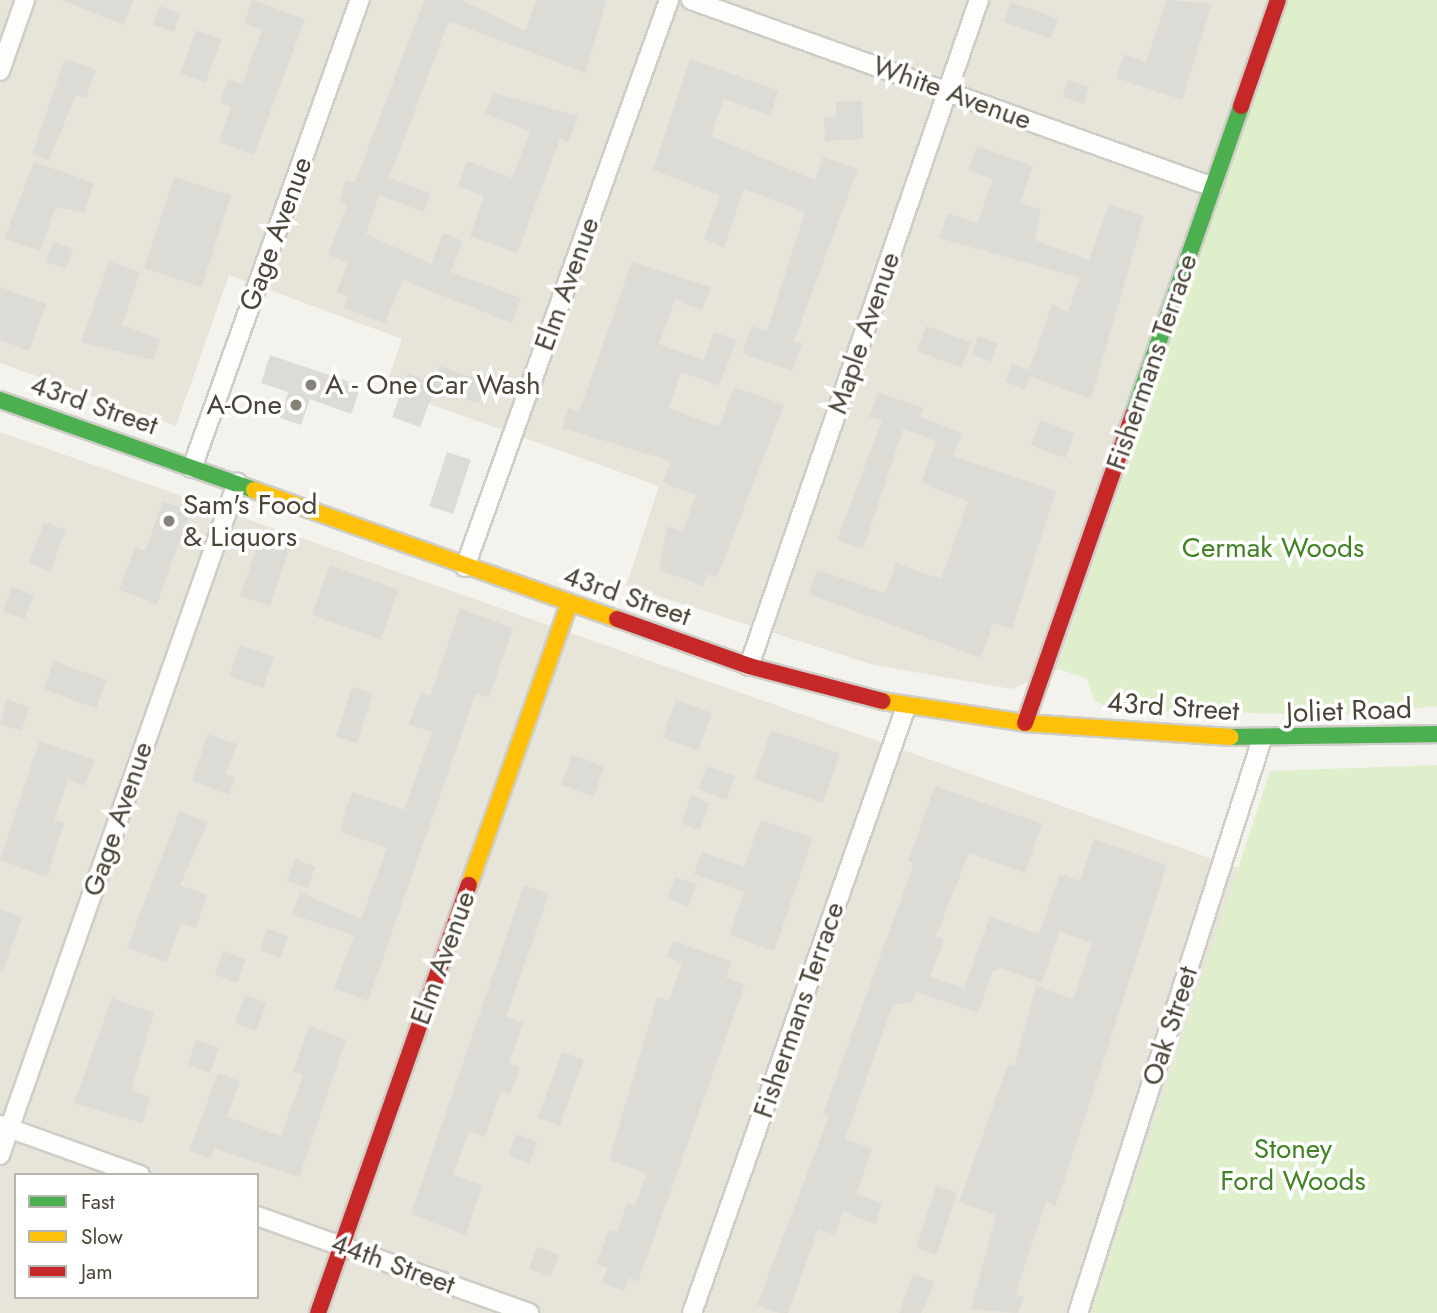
<!DOCTYPE html>
<html>
<head>
<meta charset="utf-8">
<style>
	body { margin:0 }
	#map { position:relative; width:1437px; height:1313px; overflow:hidden; background:#f3f2ed; font-family:Jost,sans-serif }
	div>[style] { position:absolute }
	.residential>* { inset:0; background:#e7e4da }
	.green>* { inset:0; background:#dfefcc }
	.building>* { inset:0; background:#dddbd5; transform-origin:0 0 }
	.roads { filter:drop-shadow(2px 0 #cfcdc7) drop-shadow(-2px 0 #cfcdc7) drop-shadow(0 2px #cfcdc7) drop-shadow(0 -2px #cfcdc7) }
	.street>* { height:18px; margin:-9px; padding:0 9px; transform-origin:9px; border-radius:9px; background:#fdfdfc }
	.fast>* { height:16px; margin:-8px; padding:0 8px; transform-origin:8px; border-radius:8px; background:#4caf50 }
	.slow>* { height:16px; margin:-8px; padding:0 8px; transform-origin:8px; border-radius:8px; background:#ffc107 }
	.jam>* { height:16px; margin:-8px; padding:0 8px; transform-origin:8px; border-radius:8px; background:#c62828 }
	.dots>* { width:19px; height:19px; translate:-50% -50%; box-sizing:border-box; border:4px solid #fff; border-radius:50% }
	span { translate:-50% -50%; white-space:nowrap; text-align:center; line-height:1.15; -webkit-text-stroke:7px #fff; paint-order:stroke }
	.street-label { font-size:28px; color:#4b4537 }
	.poi-label { font-size:28px; color:#4b4537 }
	.left { translate:0 -50%; text-align:left }
	.right { translate:-100% -50%; text-align:right }
	.park-label { font-size:28px; color:#428325 }
	.legend { position:absolute; left:14px; top:1173px; width:245px; height:126px; box-sizing:border-box; background:#fff; border:2px solid #b7b5af; margin:0; padding:9px 12px; list-style:none; font-size:21px; color:#4b4537 }
	.legend li { display:flex; align-items:center; gap:14px; height:35px }
	.legend b { width:35px; border:2px solid #b7b5af }
</style>
</head>
<body>
<div id="map">
	<div class="residential">
		<div style="clip-path:polygon(0 0,1288px 0,1057px 669px,1012px 689px,874px 665px,626px 586px,659px 486px,385px 388px,402px 339px,229px 275px,176px 426px,0 363px)"></div>
		<div style="clip-path:polygon(evenodd,0 432px,1238px 868px,1092px 1313px,0 1313px,0 432px,16px 1175px,257px 1175px,257px 1297px,16px 1297px,16px 1175px)"></div>
	</div>
	<div class="green">
		<div style="clip-path:polygon(1288px 0,1437px 0,1437px 706px,1339px 715px,1112px 710px,1095px 701px,1086px 678px,1057px 669px)"></div>
		<div style="clip-path:polygon(1437px 765px,1437px 1313px,1092px 1313px,1270px 771px)"></div>
	</div>
	<div class="building">
		<div style="clip-path:polygon(61px 0,133px 0,124px 25px)"></div>
		<div style="clip-path:polygon(252px 0,305px 19px,254px 155px,219px 142px,231px 107px,220px 102px,228px 79px,242px 84px,262px 30px,244px 23px)"></div>
		<div style="clip-path:polygon(424px 0,462px 0,525px 31px,536px 0,607px 0,585px 73px,449px 21px,389px 178px,431px 194px,424px 212px,379px 195px,366px 234px,431px 264px,443px 233px,463px 241px,451px 272px,521px 298px,512px 323px,403px 280px,385px 323px,344px 308px,348px 296px,337px 292px,348px 262px,328px 255px,347px 205px,339px 202px,346px 180px,355px 183px)"></div>
		<div style="clip-path:polygon(1167px 0,1212px 4px,1182px 100px,1116px 78px,1124px 54px,1146px 62px)"></div>
		<div style="left:1011px;top:2px;width:50px;height:21px;rotate:20deg"></div>
		<div style="left:159px;top:6px;width:22px;height:20px;rotate:18deg"></div>
		<div style="left:196px;top:30px;width:27px;height:46px;rotate:20deg"></div>
		<div style="clip-path:polygon(65px 59px,96px 70px,86px 98px,76px 95px,49px 160px,32px 154px)"></div>
		<div style="clip-path:polygon(690px 59px,779px 91px,770px 115px,724px 99px,711px 136px,815px 180px,823px 157px,858px 169px,794px 341px,802px 344px,792px 371px,742px 353px,752px 326px,767px 331px,805px 212px,744px 189px,724px 247px,704px 239px,720px 195px,653px 170px)"></div>
		<div style="left:1068px;top:80px;width:22px;height:18px;rotate:18deg"></div>
		<div style="clip-path:polygon(493px 93px,578px 116px,569px 142px,560px 139px,517px 253px,470px 236px,484px 196px,458px 186px,467px 161px,512px 178px,530px 131px,485px 114px)"></div>
		<div style="clip-path:polygon(862px 101px,863px 139px,825px 141px,824px 118px,836px 117px,836px 102px)"></div>
		<div style="clip-path:polygon(977px 146px,1033px 166px,1020px 203px,1041px 210px,1035px 240px,1089px 260px,1109px 204px,1144px 216px,1091px 399px,1030px 376px,1025px 389px,1005px 382px,1012px 364px,1029px 370px,1052px 305px,1068px 311px,1080px 278px,939px 238px,948px 213px,977px 223px,993px 179px,968px 170px)"></div>
		<div style="clip-path:polygon(34px 162px,94px 183px,84px 213px,56px 207px,40px 251px,4px 239px)"></div>
		<div style="left:174px;top:177px;width:60px;height:96px;rotate:18deg"></div>
		<div style="left:53px;top:242px;width:21px;height:21px;rotate:19deg"></div>
		<div style="clip-path:polygon(109px 261px,140px 272px,122px 325px,160px 339px,153px 360px,81px 342px)"></div>
		<div style="clip-path:polygon(632px 262px,711px 287px,702px 310px,675px 300px,659px 344px,704px 360px,714px 332px,737px 340px,719px 386px,681px 372px,669px 408px,719px 427px,734px 387px,784px 405px,717px 577px,708px 574px,703px 586px,659px 570px,667px 526px,683px 532px,696px 495px,663px 483px,671px 461px,562px 428px,568px 408px,579px 412px)"></div>
		<div style="clip-path:polygon(0 287px,46px 304px,29px 351px,0 340px)"></div>
		<div style="left:926px;top:326px;width:48px;height:27px;rotate:20deg"></div>
		<div style="left:978px;top:336px;width:21px;height:20px;rotate:19deg"></div>
		<div style="clip-path:polygon(270px 355px,361px 386px,351px 414px,310px 399px,301px 425px,280px 418px,288px 392px,261px 383px)"></div>
		<div style="clip-path:polygon(440px 366px,486px 382px,479px 403px,435px 388px,420px 427px,392px 417px,408px 373px,434px 383px)"></div>
		<div style="clip-path:polygon(878px 392px,923px 408px,920px 417px,962px 433px,953px 456px,1056px 491px,1012px 629px,993px 623px,981px 658px,809px 594px,817px 570px,885px 593px,896px 563px,941px 579px,961px 523px,968px 501px,921px 483px,936px 441px,903px 429px,863px 549px,837px 540px,882px 421px,869px 417px)"></div>
		<div style="left:1040px;top:420px;width:37px;height:27px;rotate:20deg"></div>
		<div style="left:447px;top:452px;width:25px;height:57px;rotate:18deg"></div>
		<div style="clip-path:polygon(163px 501px,190px 511px,157px 604px,119px 590px,135px 547px,145px 551px)"></div>
		<div style="left:44px;top:522px;width:23px;height:44px;rotate:20deg"></div>
		<div style="left:260px;top:539px;width:31px;height:60px;rotate:19deg"></div>
		<div style="left:330px;top:565px;width:73px;height:53px;rotate:20deg"></div>
		<div style="left:12px;top:587px;width:23px;height:26px;rotate:20deg"></div>
		<div style="clip-path:polygon(460px 609px,513px 628px,489px 698px,476px 693px,368px 1001px,334px 988px,354px 936px,292px 914px,300px 892px,361px 919px,387px 848px,341px 832px,346px 808px,352px 792px,404px 810px,432px 732px,409px 724px,421px 693px,430px 696px)"></div>
		<div style="left:240px;top:645px;width:36px;height:33px;rotate:19deg"></div>
		<div style="left:54px;top:661px;width:56px;height:30px;rotate:20deg"></div>
		<div style="left:352px;top:687px;width:22px;height:52px;rotate:18deg"></div>
		<div style="clip-path:polygon(7px 699px,30px 708px,21px 731px,0 724px)"></div>
		<div style="left:676px;top:700px;width:38px;height:40px;rotate:20deg"></div>
		<div style="left:771px;top:730px;width:73px;height:52px;rotate:19deg"></div>
		<div style="clip-path:polygon(208px 734px,237px 744px,226px 774px,235px 777px,229px 795px,192px 781px)"></div>
		<div style="clip-path:polygon(39px 741px,94px 760px,85px 786px,68px 780px,54px 820px,64px 823px,47px 877px,0 860px)"></div>
		<div style="left:572px;top:755px;width:34px;height:32px;rotate:19deg"></div>
		<div style="left:707px;top:766px;width:30px;height:25px;rotate:20deg"></div>
		<div style="clip-path:polygon(935px 786px,1042px 824px,1025px 873px,969px 853px,936px 936px,944px 939px,930px 977px,964px 988px,990px 917px,1039px 934px,1060px 874px,1080px 881px,1094px 839px,1167px 865px,1065px 1178px,1055px 1206px,1046px 1202px,1029px 1252px,1016px 1294px,1024px 1297px,1018px 1313px,971px 1309px,996px 1215px,959px 1202px,1008px 1064px,1014px 1066px,1036px 986px,1073px 999px,1092px 943px,1059px 932px,1042px 983px,1000px 968px,992px 972px,978px 1013px,916px 992px,912px 1003px,893px 1004px,845px 1139px,872px 1149px,856px 1194px,882px 1203px,875px 1224px,843px 1212px,835px 1235px,818px 1229px,788px 1313px,780px 1313px,757px 1305px,829px 1116px,823px 1114px,914px 863px,908px 861px)"></div>
		<div style="left:691px;top:796px;width:20px;height:29px;rotate:20deg"></div>
		<div style="clip-path:polygon(179px 812px,208px 822px,180px 885px,207px 895px,196px 928px,181px 923px,167px 962px,127px 948px)"></div>
		<div style="clip-path:polygon(761px 820px,813px 838px,774px 951px,729px 935px,744px 892px,694px 874px,702px 852px,744px 867px)"></div>
		<div style="left:295px;top:859px;width:22px;height:23px;rotate:21deg"></div>
		<div style="left:675px;top:877px;width:23px;height:23px;rotate:20deg"></div>
		<div style="clip-path:polygon(524px 885px,549px 894px,506px 1017px,523px 1023px,509px 1063px,520px 1067px,510px 1094px,501px 1091px,485px 1137px,469px 1131px,453px 1175px,482px 1185px,466px 1235px,411px 1214px)"></div>
		<div style="clip-path:polygon(0 909px,22px 917px,3px 972px,0 972px)"></div>
		<div style="left:267px;top:929px;width:22px;height:23px;rotate:18deg"></div>
		<div style="clip-path:polygon(673px 941px,732px 961px,726px 978px,745px 984px,638px 1282px,629px 1278px,624px 1291px,602px 1283px,607px 1268px,596px 1264px,609px 1229px,617px 1232px,627px 1203px,635px 1206px,647px 1173px,609px 1160px,657px 997px,669px 1001px,682px 963px,667px 957px)"></div>
		<div style="left:223px;top:951px;width:24px;height:25px;rotate:19deg"></div>
		<div style="left:245px;top:995px;width:23px;height:30px;rotate:20deg"></div>
		<div style="clip-path:polygon(112px 998px,154px 1013px,131px 1090px,151px 1097px,142px 1123px,74px 1103px)"></div>
		<div style="clip-path:polygon(309px 1026px,346px 1040px,299px 1177px,214px 1148px,211px 1159px,189px 1151px,218px 1073px,240px 1081px,227px 1117px,281px 1136px,303px 1075px,293px 1072px)"></div>
		<div style="left:196px;top:1040px;width:24px;height:26px;rotate:19deg"></div>
		<div style="left:562px;top:1052px;width:23px;height:70px;rotate:20deg"></div>
		<div style="left:516px;top:1134px;width:23px;height:23px;rotate:20deg"></div>
		<div style="left:936px;top:1186px;width:22px;height:65px;rotate:18deg"></div>
		<div style="left:537px;top:1247px;width:23px;height:23px;rotate:20deg"></div>
		<div style="clip-path:polygon(913px 1274px,934px 1282px,926px 1304px,921px 1313px,899px 1313px)"></div>
	</div>
	<div class="roads">
		<div class="street">
			<div style="left:691px;top:0;width:554px;rotate:19.71deg"></div>
			<div style="left:0;top:71px;width:75px;rotate:-70.6deg"></div>
			<div style="left:192px;top:468px;width:497px;rotate:-70.3deg"></div>
			<div style="left:465px;top:567px;width:603px;rotate:-70.21deg"></div>
			<div style="left:749px;top:666px;width:705px;rotate:-70.95deg"></div>
			<div style="left:0;top:1125px;width:149px;rotate:19.7deg"></div>
			<div style="left:0;top:1155px;width:713px;rotate:-70.57deg"></div>
			<div style="left:257px;top:1216px;width:289px;rotate:19.6deg"></div>
			<div style="left:692px;top:1313px;width:643px;rotate:-70.55deg"></div>
			<div style="left:1078px;top:1313px;width:603px;rotate:-72.23deg"></div>
		</div>
		<div class="fast">
			<div style="left:0;top:400px;width:269px;rotate:19.5deg"></div>
			<div style="left:1133px;top:415px;width:327px;rotate:-70.7deg"></div>
			<div style="left:1231px;top:737px;width:206px;rotate:-0.8deg"></div>
		</div>
		<div class="slow">
			<div style="left:254px;top:490px;width:385px;rotate:19.6deg"></div>
			<div style="left:882px;top:701px;width:145px;rotate:8.7deg"></div>
			<div style="left:1025px;top:723px;width:206px;rotate:3.9deg"></div>
			<div style="left:469px;top:885px;width:298px;rotate:-70.4deg"></div>
		</div>
		<div class="jam">
			<div style="left:1241px;top:106px;width:112px;rotate:-70.8deg"></div>
			<div style="left:617px;top:619px;width:140px;rotate:19.6deg"></div>
			<div style="left:749px;top:666px;width:138px;rotate:14.7deg"></div>
			<div style="left:1025px;top:723px;width:326px;rotate:-70.7deg"></div>
			<div style="left:318px;top:1313px;width:454px;rotate:-70.6deg"></div>
		</div>
	</div>
	<div class="dots">
		<div style="left:311px;top:385px;background:#868277"></div>
		<div style="left:296px;top:405px;background:#868277"></div>
		<div style="left:169px;top:521px;background:#868277"></div>
	</div>
	<div class="street-label">
		<span style="left:952px;top:93px;rotate:20deg">White Avenue</span>
		<span style="left:276px;top:234px;rotate:-70deg">Gage Avenue</span>
		<span style="left:567px;top:284px;rotate:-70deg">Elm Avenue</span>
		<span style="left:864px;top:333px;rotate:-71deg">Maple Avenue</span>
		<span style="left:1152px;top:362px;rotate:-71deg">Fishermans Terrace</span>
		<span style="left:94px;top:405px;rotate:19deg">43rd Street</span>
		<span style="left:627px;top:596px;rotate:19deg">43rd Street</span>
		<span style="left:1173px;top:707px;rotate:4deg">43rd Street</span>
		<span style="left:1349px;top:711px;rotate:-2deg">Joliet Road</span>
		<span style="left:118px;top:819px;rotate:-71deg">Gage Avenue</span>
		<span style="left:443px;top:958px;rotate:-70deg">Elm Avenue</span>
		<span style="left:799px;top:1010px;rotate:-71deg">Fishermans Terrace</span>
		<span style="left:1170px;top:1026px;rotate:-72deg">Oak Street</span>
		<span style="left:393px;top:1264px;rotate:20deg">44th Street</span>
	</div>
	<div class="poi-label">
		<span class="left" style="left:325px;top:385px">A - One Car Wash</span>
		<span class="right" style="left:282px;top:405px">A-One</span>
		<span class="left" style="left:183px;top:521px">Sam's Food<br>&amp; Liquors</span>
	</div>
	<div class="park-label">
		<span style="left:1273px;top:548px">Cermak Woods</span>
		<span style="left:1293px;top:1165px">Stoney<br>Ford Woods</span>
	</div>
	<ul class="legend">
	<li><b style="height:9px;background:#4caf50"></b>Fast</li>
	<li><b style="height:9px;background:#ffc107"></b>Slow</li>
	<li><b style="height:9px;background:#c62828"></b>Jam</li>
	</ul>
</div>
</body>
</html>
